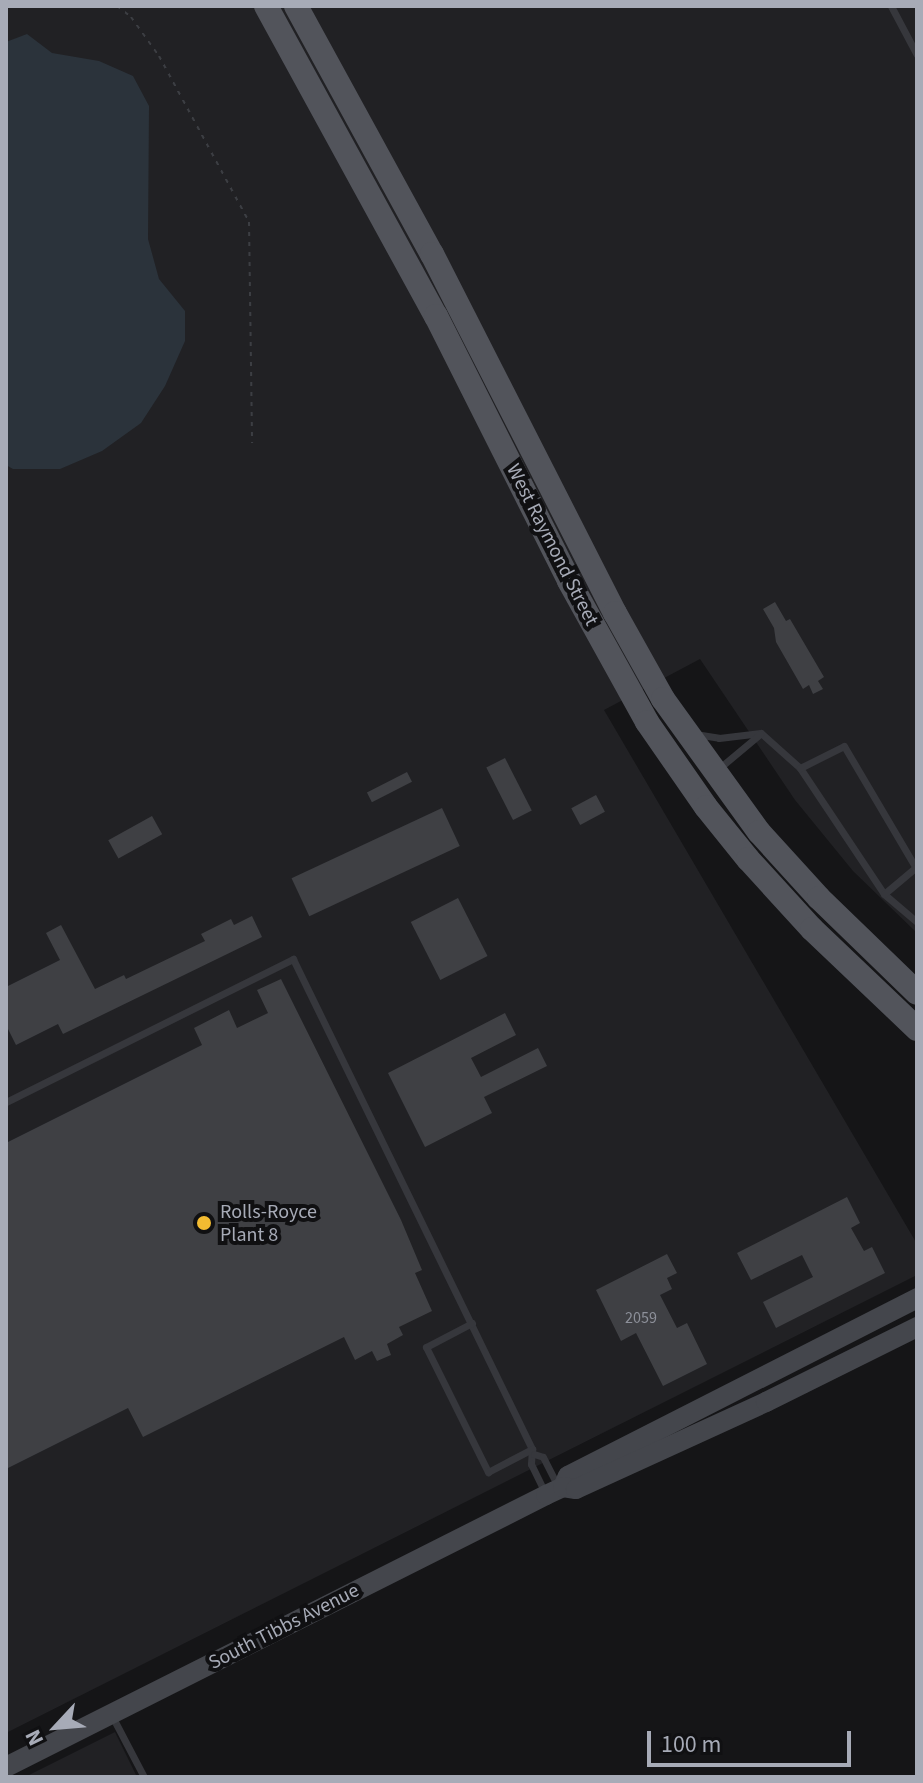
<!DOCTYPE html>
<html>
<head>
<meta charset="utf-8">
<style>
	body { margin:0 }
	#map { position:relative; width:923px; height:1783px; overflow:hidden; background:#151517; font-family:"Source Sans 3",sans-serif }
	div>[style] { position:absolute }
	.built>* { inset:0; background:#212124 }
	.water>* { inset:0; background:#2b333b }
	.building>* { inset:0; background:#3f4044; transform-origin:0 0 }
	.path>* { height:2px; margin-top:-1px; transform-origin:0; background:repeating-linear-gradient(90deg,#3c3e43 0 4px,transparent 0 10px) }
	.service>* { height:7px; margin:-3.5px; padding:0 3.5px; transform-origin:3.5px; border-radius:3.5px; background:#36373c }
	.secondary>* { height:20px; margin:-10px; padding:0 10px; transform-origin:10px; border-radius:10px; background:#44464c }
	.primary>* { height:24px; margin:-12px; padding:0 12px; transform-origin:12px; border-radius:12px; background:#52545b }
	.dots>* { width:22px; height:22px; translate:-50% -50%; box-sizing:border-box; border:4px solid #101012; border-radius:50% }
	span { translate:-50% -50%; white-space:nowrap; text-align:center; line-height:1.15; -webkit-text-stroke:8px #101012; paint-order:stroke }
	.number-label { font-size:16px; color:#8d909a }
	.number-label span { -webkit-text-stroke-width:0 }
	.street-label { font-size:20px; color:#a7abb7 }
	.poi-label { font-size:20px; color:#a7abb7 }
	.left { translate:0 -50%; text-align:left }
	.frame { position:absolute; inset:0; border:8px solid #a7abb7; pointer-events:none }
	.north { position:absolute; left:16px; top:1687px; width:80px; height:80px; -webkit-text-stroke:6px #101012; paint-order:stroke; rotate:244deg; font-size:22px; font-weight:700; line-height:32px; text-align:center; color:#a7abb7 }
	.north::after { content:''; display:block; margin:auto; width:28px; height:36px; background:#a7abb7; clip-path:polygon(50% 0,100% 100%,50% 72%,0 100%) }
	.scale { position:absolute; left:647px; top:1731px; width:204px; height:36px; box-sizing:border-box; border:4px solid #a7abb7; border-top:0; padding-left:10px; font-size:24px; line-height:28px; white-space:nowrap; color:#a7abb7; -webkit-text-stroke:6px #101012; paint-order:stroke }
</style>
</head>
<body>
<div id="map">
	<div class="built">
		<div style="clip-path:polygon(6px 6px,917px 6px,917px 933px,853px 871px,795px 800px,700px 659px,604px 710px,917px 1244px,917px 1275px,6px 1733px)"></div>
		<div style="clip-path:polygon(115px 1732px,137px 1777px,25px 1777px)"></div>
	</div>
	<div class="water">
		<div style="clip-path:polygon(27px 34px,52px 53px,99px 61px,133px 76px,149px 106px,148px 239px,159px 279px,185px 311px,185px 341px,165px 386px,141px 423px,102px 451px,60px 469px,13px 469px,6px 465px,6px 42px)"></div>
	</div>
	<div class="building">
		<div style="clip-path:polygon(775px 602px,786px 621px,790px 619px,824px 677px,818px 681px,823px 689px,813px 694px,809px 685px,803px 689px,776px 642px,774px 628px,763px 609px)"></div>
		<div style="left:505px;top:758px;width:59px;height:21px;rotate:63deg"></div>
		<div style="left:407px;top:772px;width:11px;height:45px;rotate:63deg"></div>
		<div style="left:596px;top:795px;width:19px;height:28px;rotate:62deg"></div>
		<div style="left:442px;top:808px;width:42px;height:166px;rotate:65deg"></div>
		<div style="left:152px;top:816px;width:21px;height:50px;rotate:61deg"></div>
		<div style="left:458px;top:898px;width:65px;height:53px;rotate:63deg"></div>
		<div style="clip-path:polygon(252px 916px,262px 937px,63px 1034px,58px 1024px,16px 1045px,6px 1025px,6px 987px,60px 960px,46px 933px,61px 925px,95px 989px,124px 975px,126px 979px,205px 941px,201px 934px,231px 919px,234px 925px)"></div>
		<div style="clip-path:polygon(281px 979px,401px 1220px,422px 1270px,415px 1273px,432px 1311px,399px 1327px,403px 1335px,387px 1344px,391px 1355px,377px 1361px,372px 1351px,355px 1360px,344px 1337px,143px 1437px,128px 1408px,6px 1469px,6px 1143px,202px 1045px,194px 1028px,229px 1010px,237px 1028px,268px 1013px,257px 990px)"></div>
		<div style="clip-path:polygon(505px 1013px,516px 1035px,471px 1058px,481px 1077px,538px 1048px,547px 1066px,484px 1097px,492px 1113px,425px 1147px,388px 1073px)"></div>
		<div style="clip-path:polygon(847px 1197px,860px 1223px,851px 1228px,864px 1251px,872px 1247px,885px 1273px,776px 1328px,763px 1302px,813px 1277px,802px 1255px,751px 1280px,737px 1253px)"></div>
		<div style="clip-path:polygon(667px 1254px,677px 1273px,667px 1278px,672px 1289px,660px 1295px,677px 1328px,687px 1323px,707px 1364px,663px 1386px,636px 1333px,621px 1341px,596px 1290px)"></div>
	</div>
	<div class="path">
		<div style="left:117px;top:6px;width:18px;rotate:38deg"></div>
		<div style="left:131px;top:17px;width:48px;rotate:54.3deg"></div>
		<div style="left:159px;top:56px;width:189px;rotate:61.5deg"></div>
		<div style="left:249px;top:222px;width:221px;rotate:89.2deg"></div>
	</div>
	<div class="service">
		<div style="left:891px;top:6px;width:55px;rotate:62deg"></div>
		<div style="left:695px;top:734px;width:24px;rotate:9deg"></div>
		<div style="left:719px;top:738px;width:42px;rotate:-6.8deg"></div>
		<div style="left:761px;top:733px;width:52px;rotate:41.9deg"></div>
		<div style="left:800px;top:768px;width:151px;rotate:56.3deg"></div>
		<div style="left:884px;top:894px;width:43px;rotate:40.3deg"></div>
		<div style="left:800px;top:768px;width:49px;rotate:-26.6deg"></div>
		<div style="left:844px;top:746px;width:144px;rotate:59.5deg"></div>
		<div style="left:717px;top:770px;width:56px;rotate:-39.9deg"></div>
		<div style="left:884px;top:894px;width:40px;rotate:-40deg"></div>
		<div style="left:6px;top:1102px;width:321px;rotate:-26.5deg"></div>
		<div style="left:293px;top:959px;width:545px;rotate:64deg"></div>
		<div style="left:532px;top:1449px;width:15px;rotate:94deg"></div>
		<div style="left:531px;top:1464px;width:32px;rotate:64deg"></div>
		<div style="left:472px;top:1323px;width:52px;rotate:152.4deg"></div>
		<div style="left:426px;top:1347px;width:140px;rotate:63.6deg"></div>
		<div style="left:488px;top:1472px;width:50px;rotate:-27.6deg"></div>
		<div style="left:534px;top:1454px;width:9px;rotate:18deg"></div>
		<div style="left:543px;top:1457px;width:34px;rotate:63deg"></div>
		<div style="left:112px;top:1716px;width:69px;rotate:62.3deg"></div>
	</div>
	<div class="secondary">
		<div style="left:563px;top:1487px;width:12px;rotate:-66deg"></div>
		<div style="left:568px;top:1476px;width:392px;rotate:-27deg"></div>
		<div style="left:6px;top:1767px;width:605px;rotate:-26.73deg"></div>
		<div style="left:546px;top:1495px;width:19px;rotate:-25deg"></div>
		<div style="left:563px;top:1487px;width:13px;rotate:9deg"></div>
		<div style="left:576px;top:1489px;width:209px;rotate:-24.6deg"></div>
		<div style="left:766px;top:1402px;width:169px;rotate:-26.4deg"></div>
	</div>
	<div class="primary">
		<div style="left:266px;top:6px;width:354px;rotate:61.3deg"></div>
		<div style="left:436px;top:316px;width:297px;rotate:63.3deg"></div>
		<div style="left:569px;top:581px;width:161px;rotate:61deg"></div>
		<div style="left:647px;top:722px;width:103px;rotate:55.2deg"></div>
		<div style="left:706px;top:807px;width:67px;rotate:51.1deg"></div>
		<div style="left:748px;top:859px;width:95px;rotate:47.6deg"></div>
		<div style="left:812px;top:929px;width:145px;rotate:43.6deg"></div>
		<div style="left:296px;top:6px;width:283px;rotate:61.3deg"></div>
		<div style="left:432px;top:254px;width:403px;rotate:63deg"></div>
		<div style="left:615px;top:613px;width:98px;rotate:60.8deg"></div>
		<div style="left:663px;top:699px;width:164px;rotate:54.2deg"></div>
		<div style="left:759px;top:832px;width:89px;rotate:47.7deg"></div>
		<div style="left:819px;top:898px;width:136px;rotate:44.1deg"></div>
	</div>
	<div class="dots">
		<div style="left:204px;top:1223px;background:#f3bb31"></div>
	</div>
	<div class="number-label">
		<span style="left:641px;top:1318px">2059</span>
	</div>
	<div class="street-label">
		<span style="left:552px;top:545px;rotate:63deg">West Raymond Street</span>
		<span style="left:284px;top:1627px;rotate:-27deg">South Tibbs Avenue</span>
	</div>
	<div class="poi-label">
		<span class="left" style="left:220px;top:1224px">Rolls-Royce<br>Plant 8</span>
	</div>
	<div class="frame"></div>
	<div class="north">N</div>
	<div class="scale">100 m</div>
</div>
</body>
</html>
